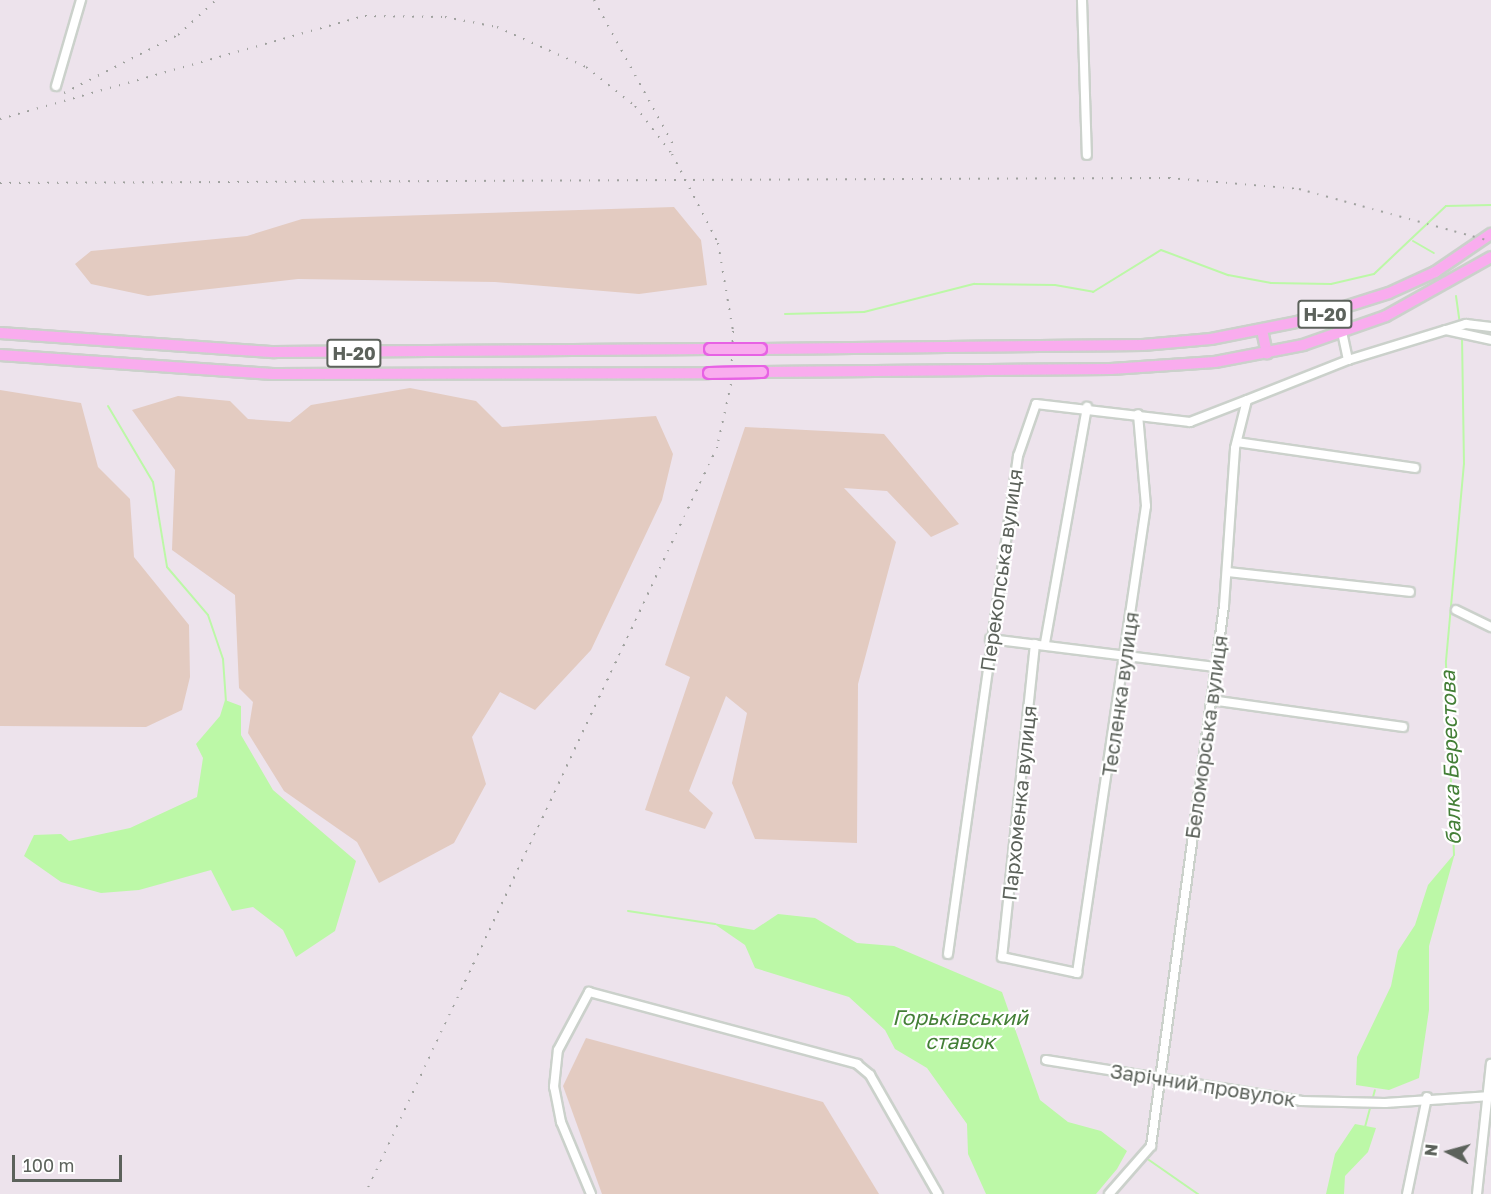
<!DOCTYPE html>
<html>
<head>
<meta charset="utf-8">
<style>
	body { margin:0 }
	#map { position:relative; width:1491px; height:1194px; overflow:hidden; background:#ede3ec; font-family:"Golos Text",sans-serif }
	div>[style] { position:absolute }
	.green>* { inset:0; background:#e3cbc1 }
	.water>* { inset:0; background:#bcf8a7 }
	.stream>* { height:2px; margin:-1px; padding:0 1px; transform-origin:1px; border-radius:1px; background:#bcf8a7 }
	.roads { filter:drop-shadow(2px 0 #cbd1cb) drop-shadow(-2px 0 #cbd1cb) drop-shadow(0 2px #cbd1cb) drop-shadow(0 -2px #cbd1cb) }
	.minor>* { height:8px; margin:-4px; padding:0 4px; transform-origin:4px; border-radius:4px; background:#fff }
	.major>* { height:10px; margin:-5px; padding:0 5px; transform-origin:5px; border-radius:5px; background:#f9acee }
	.rail>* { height:2px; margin-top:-1px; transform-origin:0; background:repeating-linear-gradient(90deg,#9fa19e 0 1.5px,transparent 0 9.5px) }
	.bridges { filter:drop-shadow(2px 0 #e762e4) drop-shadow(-2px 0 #e762e4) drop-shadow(0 2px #e762e4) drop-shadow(0 -2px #e762e4) }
	.major-bridge>* { height:10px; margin:-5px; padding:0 5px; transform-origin:5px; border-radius:5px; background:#f9acee }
	span { translate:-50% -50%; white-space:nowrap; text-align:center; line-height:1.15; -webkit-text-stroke:4.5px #fff; paint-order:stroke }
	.shield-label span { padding:2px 4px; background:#fff; border:2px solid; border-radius:4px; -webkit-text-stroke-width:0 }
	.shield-label { font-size:18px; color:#5c625b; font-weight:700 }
	.street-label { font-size:20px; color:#5c625b }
	.water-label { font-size:21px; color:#447f37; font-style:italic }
	.north { position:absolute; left:1419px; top:1122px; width:60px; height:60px; -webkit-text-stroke:4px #fff; paint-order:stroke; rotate:276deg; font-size:16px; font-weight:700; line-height:24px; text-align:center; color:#5c625b }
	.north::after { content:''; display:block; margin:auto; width:21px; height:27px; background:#5c625b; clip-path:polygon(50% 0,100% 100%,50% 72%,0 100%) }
	.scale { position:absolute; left:12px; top:1155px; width:110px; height:27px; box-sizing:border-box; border:3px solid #5c625b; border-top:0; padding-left:8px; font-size:18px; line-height:21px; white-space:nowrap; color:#5c625b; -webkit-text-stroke:4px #fff; paint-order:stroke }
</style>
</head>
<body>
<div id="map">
	<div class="green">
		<div style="clip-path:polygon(674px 207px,701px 240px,707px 285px,639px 294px,495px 282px,298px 279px,148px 296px,91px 284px,75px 264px,91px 251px,247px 236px,302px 219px)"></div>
		<div style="clip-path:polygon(410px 388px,476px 401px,502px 427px,656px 416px,673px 454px,662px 500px,591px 650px,535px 710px,500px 692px,472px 737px,486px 784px,454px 843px,379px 883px,357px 842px,284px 791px,248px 733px,253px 702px,239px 688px,235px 595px,172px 550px,175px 470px,132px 410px,178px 396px,230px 401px,248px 419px,290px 422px,311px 405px)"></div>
		<div style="clip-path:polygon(0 390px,81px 403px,98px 467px,130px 499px,134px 557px,189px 625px,190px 677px,182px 710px,146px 727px,0 726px)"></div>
		<div style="clip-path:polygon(745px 427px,884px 434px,959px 524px,931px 537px,887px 491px,844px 488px,896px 542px,858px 684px,857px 843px,755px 839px,732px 783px,747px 713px,726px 696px,689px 791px,713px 813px,705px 829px,645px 810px,690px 677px,665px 665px)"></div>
		<div style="clip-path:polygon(586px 1038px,823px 1102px,879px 1194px,602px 1194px,563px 1086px)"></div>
	</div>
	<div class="water">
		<div style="clip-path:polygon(225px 700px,241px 706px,241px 735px,273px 790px,356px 861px,335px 931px,296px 957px,283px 930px,253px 907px,232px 911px,211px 870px,139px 890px,101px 893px,61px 882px,24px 856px,34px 835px,61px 834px,69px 841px,130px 828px,197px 797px,203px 758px,196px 744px,220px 716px)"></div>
		<div style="clip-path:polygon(1455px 853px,1429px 946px,1429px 1010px,1419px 1078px,1389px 1090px,1356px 1085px,1357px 1057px,1391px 986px,1398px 951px,1415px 925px,1428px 885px)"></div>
		<div style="clip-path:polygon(778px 914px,815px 918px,857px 943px,894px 946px,1002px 992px,1040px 1100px,1068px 1122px,1101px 1131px,1127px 1151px,1117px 1169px,1096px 1194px,986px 1194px,968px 1154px,967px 1124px,927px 1068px,895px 1049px,885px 1030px,849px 997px,755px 968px,745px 945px,713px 923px,754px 930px)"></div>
		<div style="clip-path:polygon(1355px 1124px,1376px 1128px,1368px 1152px,1345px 1176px,1344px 1194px,1326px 1194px,1335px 1154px)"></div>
	</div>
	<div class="stream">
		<div style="left:1413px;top:241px;width:24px;rotate:30deg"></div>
		<div style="left:1456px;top:296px;width:27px;rotate:82deg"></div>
		<div style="left:785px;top:314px;width:79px;rotate:-1.5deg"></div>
		<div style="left:864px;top:312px;width:114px;rotate:-14.3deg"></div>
		<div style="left:974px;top:284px;width:81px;rotate:0.7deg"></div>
		<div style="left:1055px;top:285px;width:39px;rotate:10deg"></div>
		<div style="left:1093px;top:292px;width:80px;rotate:-31.7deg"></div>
		<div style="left:1161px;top:250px;width:72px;rotate:20.5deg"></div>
		<div style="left:1228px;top:275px;width:44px;rotate:10.5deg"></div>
		<div style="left:1271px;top:283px;width:60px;rotate:1deg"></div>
		<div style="left:1331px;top:284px;width:44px;rotate:-13.1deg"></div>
		<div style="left:1374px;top:274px;width:99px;rotate:-43.4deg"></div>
		<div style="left:1446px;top:206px;width:45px;rotate:-1.3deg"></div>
		<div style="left:108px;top:406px;width:88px;rotate:59.4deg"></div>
		<div style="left:153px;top:482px;width:86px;rotate:80.6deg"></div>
		<div style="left:167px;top:567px;width:63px;rotate:49.5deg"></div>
		<div style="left:208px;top:615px;width:46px;rotate:71.2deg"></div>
		<div style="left:223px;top:659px;width:43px;rotate:86deg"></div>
		<div style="left:1454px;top:855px;width:194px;rotate:-92.4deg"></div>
		<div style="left:1446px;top:661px;width:198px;rotate:-84.8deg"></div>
		<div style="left:1464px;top:464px;width:127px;rotate:-90.9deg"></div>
		<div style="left:628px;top:911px;width:88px;rotate:8.5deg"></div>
		<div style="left:1365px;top:1127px;width:38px;rotate:-75deg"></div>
		<div style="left:1149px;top:1160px;width:60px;rotate:34.8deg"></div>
	</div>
	<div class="roads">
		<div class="minor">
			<div style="left:1082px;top:0;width:155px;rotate:88.2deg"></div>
			<div style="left:56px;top:86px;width:90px;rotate:-73.8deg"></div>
			<div style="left:1446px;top:330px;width:21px;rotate:-17deg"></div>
			<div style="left:1466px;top:324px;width:25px;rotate:7deg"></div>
			<div style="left:1348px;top:360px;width:102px;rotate:-17deg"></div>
			<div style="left:1446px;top:330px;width:46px;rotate:12.5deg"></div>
			<div style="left:1237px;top:442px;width:180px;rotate:8.3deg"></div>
			<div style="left:1227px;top:572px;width:184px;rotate:6.2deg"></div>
			<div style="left:1456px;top:610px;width:39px;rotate:26deg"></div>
			<div style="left:990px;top:639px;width:227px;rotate:7.1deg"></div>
			<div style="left:1045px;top:643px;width:240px;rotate:-79.9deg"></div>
			<div style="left:1035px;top:644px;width:315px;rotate:96deg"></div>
			<div style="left:1002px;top:957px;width:77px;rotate:12deg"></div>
			<div style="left:1077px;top:973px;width:472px;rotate:-81.6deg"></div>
			<div style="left:1146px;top:506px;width:92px;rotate:-95deg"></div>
			<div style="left:1211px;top:700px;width:194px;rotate:8deg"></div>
			<div style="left:948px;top:954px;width:503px;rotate:-82deg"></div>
			<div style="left:1018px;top:456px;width:55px;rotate:-70.9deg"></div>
			<div style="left:1036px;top:404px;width:155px;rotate:6.7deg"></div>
			<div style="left:1190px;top:422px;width:61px;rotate:-21.1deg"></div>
			<div style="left:1046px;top:1060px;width:258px;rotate:9.1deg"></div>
			<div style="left:1301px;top:1101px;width:84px;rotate:1.4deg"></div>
			<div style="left:1385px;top:1103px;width:106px;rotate:-3.8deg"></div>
			<div style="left:591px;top:1194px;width:78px;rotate:-112.6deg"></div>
			<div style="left:561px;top:1122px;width:36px;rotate:-101deg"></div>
			<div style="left:554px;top:1087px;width:37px;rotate:-84deg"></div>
			<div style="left:558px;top:1050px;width:66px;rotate:-61.9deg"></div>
			<div style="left:589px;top:992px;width:278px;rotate:15deg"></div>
			<div style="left:857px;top:1064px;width:17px;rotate:40deg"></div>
			<div style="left:870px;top:1075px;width:137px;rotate:60.3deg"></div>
			<div style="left:1109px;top:1194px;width:64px;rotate:-48.8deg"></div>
			<div style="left:1151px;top:1146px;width:545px;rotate:-82.3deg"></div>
			<div style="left:1224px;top:606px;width:158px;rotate:-86deg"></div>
			<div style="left:1235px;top:448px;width:49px;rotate:-76deg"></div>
			<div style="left:1247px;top:400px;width:109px;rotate:-21.6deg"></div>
			<div style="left:1348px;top:360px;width:29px;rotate:-102deg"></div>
			<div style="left:1407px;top:1194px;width:99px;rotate:-78.3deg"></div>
			<div style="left:1477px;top:1194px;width:131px;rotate:-83.9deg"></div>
		</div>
		<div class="major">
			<div style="left:1262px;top:330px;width:24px;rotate:78deg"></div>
			<div style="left:0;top:333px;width:275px;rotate:4deg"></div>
			<div style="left:274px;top:352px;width:436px;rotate:-0.4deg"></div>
			<div style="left:761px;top:349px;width:382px;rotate:-0.6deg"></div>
			<div style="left:1143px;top:345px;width:68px;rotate:-5deg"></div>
			<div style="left:1211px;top:339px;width:88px;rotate:-11.2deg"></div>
			<div style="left:1297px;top:322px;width:96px;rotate:-17.5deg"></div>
			<div style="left:1389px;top:293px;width:51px;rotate:-24.5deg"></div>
			<div style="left:1435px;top:272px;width:68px;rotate:-34.2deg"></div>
			<div style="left:0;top:355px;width:273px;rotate:4deg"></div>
			<div style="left:272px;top:374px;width:437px;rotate:-0.1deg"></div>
			<div style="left:762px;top:372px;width:349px;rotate:-0.5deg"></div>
			<div style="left:1111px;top:369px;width:104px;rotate:-3.9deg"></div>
			<div style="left:1215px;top:362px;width:90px;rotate:-10.9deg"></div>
			<div style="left:1303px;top:345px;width:88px;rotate:-19.3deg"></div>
			<div style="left:1386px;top:316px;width:120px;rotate:-29.3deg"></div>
		</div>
	</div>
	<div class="rail">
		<div style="left:594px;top:0;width:169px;rotate:61.3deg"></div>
		<div style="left:64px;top:93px;width:128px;rotate:-27deg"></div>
		<div style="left:178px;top:35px;width:52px;rotate:-42.6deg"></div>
		<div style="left:0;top:119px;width:379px;rotate:-15.8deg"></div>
		<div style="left:365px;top:16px;width:80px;rotate:0.7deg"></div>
		<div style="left:445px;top:17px;width:53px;rotate:10.9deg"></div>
		<div style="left:497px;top:27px;width:98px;rotate:24.2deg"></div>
		<div style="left:586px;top:67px;width:63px;rotate:38.5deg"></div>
		<div style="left:635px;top:106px;width:61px;rotate:52.4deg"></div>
		<div style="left:672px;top:154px;width:100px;rotate:62.7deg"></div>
		<div style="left:718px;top:243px;width:89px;rotate:80.3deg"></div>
		<div style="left:733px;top:331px;width:53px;rotate:92.2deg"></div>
		<div style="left:731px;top:384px;width:65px;rotate:102.5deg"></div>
		<div style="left:717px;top:447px;width:826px;rotate:115.23deg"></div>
		<div style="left:0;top:183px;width:1169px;rotate:-0.25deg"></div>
		<div style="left:1169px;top:178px;width:130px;rotate:4.8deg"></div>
		<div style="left:1299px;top:189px;width:199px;rotate:15.2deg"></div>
	</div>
	<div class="bridges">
		<div class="major-bridge">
			<div style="left:710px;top:349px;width:51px"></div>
			<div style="left:709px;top:373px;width:53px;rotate:-1.1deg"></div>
		</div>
	</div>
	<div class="shield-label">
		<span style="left:1325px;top:314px">Н-20</span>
		<span style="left:354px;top:353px">Н-20</span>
	</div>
	<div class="street-label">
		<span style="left:1001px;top:570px;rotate:-82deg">Перекопська вулиця</span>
		<span style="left:1120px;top:694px;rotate:-82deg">Тесленка вулиця</span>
		<span style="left:1206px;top:737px;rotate:-82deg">Беломорська вулиця</span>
		<span style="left:1019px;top:803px;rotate:-84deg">Пархоменка вулиця</span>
		<span style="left:1203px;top:1085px;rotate:9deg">Зарічний провулок</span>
	</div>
	<div class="water-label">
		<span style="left:1450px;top:758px;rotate:-92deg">балка Берестова</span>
		<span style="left:960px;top:1029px">Горьківський<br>ставок</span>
	</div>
	<div class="north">N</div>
	<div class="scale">100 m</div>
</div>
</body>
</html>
